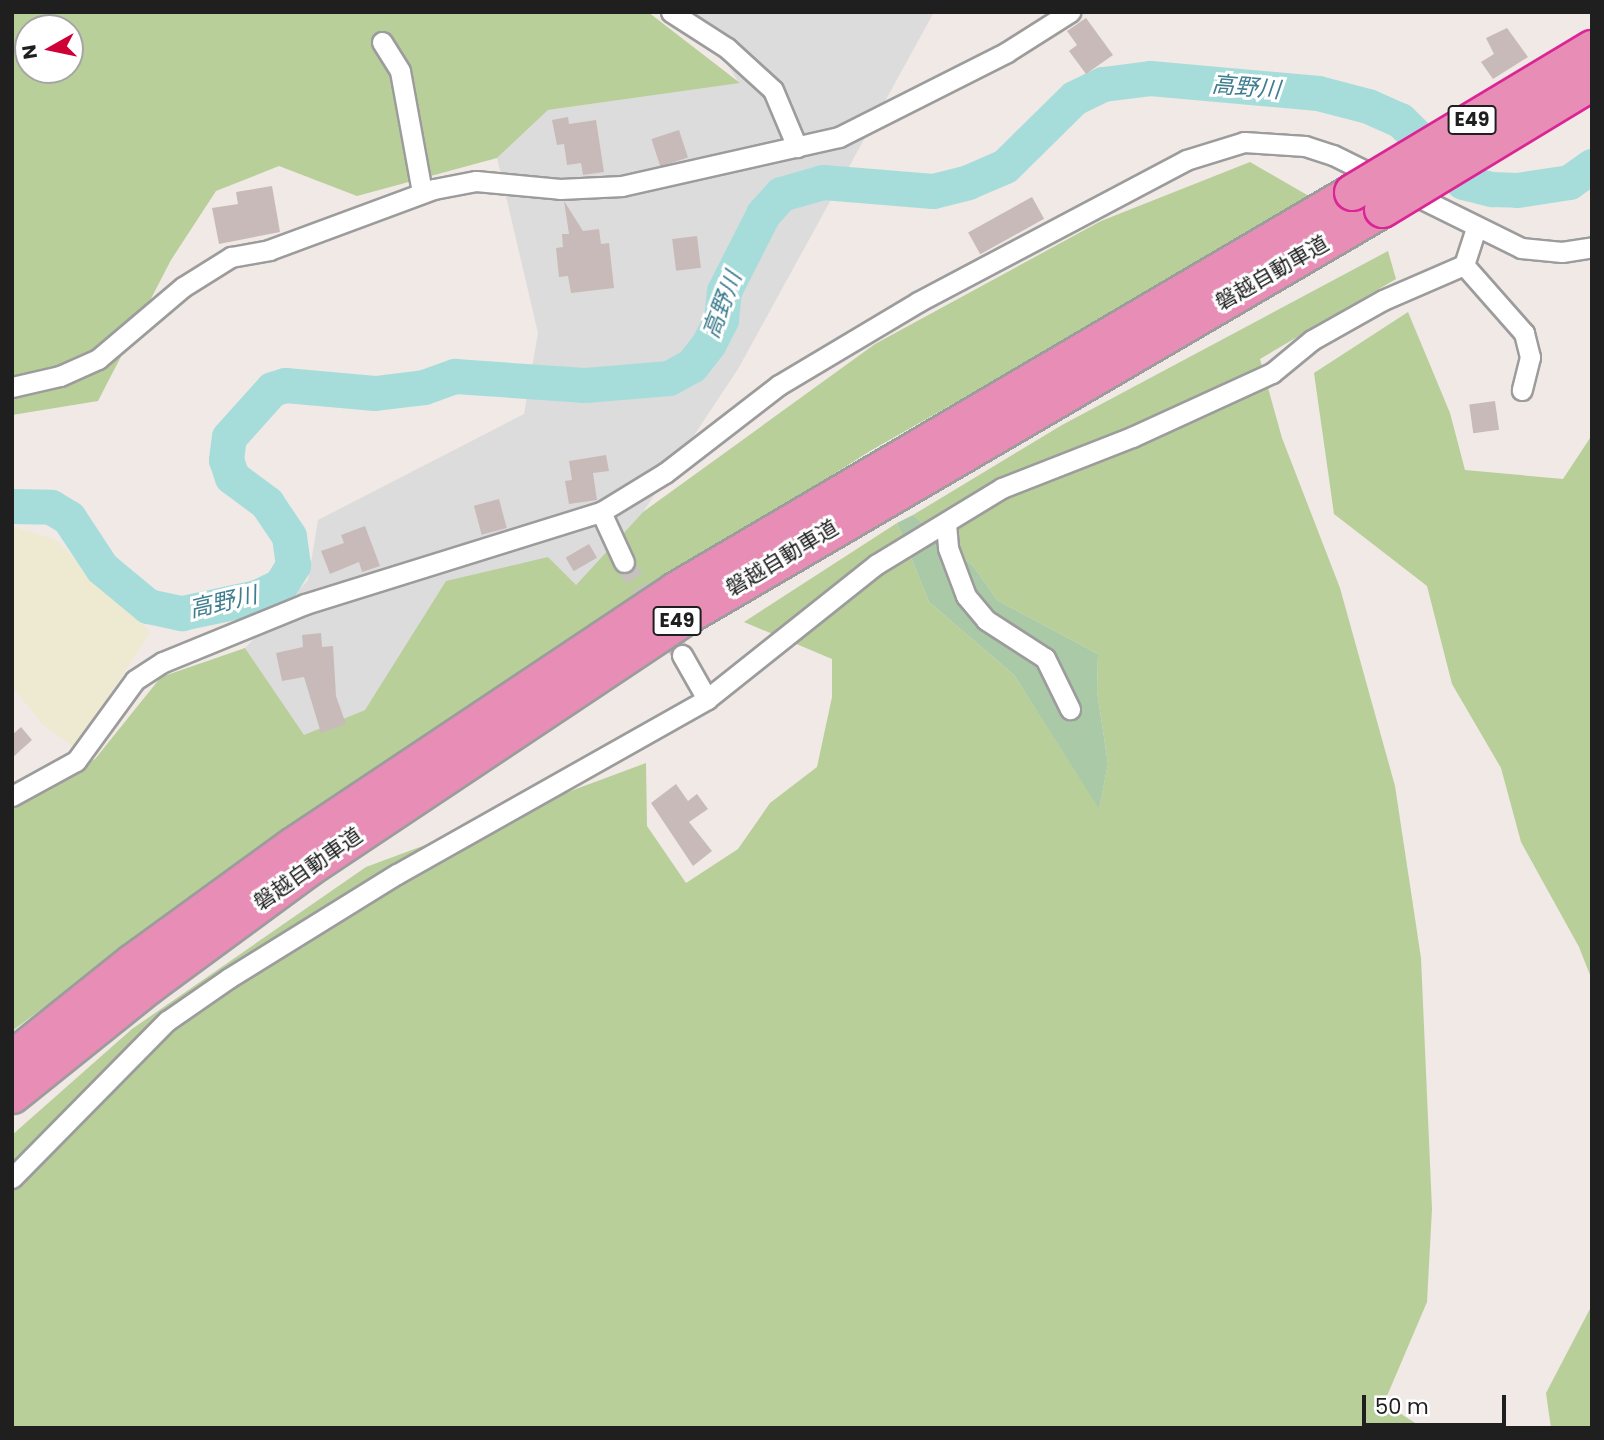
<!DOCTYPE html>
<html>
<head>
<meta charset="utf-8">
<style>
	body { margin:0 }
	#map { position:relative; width:1604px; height:1440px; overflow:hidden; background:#f0e9e5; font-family:Poppins,"Noto Sans JP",sans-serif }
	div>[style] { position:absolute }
	.residential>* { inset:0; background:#dddcdc }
	.farmland>* { inset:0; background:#eee9d1 }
	.forest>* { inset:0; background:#b8cf9a }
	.cemetery>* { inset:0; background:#aac9a6 }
	.river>* { height:35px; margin:-17.5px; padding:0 17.5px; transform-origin:17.5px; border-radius:17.5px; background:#a6dddb }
	.building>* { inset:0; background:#c8bab8; transform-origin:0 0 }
	.minor-tunnel>* { height:19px; margin-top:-9.5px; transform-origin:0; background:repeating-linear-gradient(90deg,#c6c1bd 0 19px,transparent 0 29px) }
	.roads { filter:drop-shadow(2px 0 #9c9c9c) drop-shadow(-2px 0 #9c9c9c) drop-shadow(0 2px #9c9c9c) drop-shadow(0 -2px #9c9c9c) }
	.minor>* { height:19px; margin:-9.5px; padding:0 9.5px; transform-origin:9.5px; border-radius:9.5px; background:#fff }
	.motorway>* { height:35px; margin:-17.5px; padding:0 17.5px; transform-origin:17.5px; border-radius:17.5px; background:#e78db6 }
	.bridges { filter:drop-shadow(2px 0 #db2594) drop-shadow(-2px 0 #db2594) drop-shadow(0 2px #db2594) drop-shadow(0 -2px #db2594) }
	.motorway-bridge>* { height:35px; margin:-17.5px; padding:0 17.5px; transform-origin:17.5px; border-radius:17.5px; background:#e78db6 }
	span { translate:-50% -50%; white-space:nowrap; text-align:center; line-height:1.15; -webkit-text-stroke:6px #fff; paint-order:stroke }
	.shield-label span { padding:2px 5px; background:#fff; border:2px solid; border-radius:5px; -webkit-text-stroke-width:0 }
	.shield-label { font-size:19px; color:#1f1f1f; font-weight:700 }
	.street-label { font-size:21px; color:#1f1f1f }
	.water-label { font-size:23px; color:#3f7d8f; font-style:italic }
	.frame { position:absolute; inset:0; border:14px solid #1f1f1f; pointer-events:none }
	.north { position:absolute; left:14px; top:14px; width:70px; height:70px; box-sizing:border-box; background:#fff; border:2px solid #a5a5a5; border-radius:50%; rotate:261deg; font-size:19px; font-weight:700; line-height:28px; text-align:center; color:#1f1f1f }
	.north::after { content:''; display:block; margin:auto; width:24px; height:32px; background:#ce0036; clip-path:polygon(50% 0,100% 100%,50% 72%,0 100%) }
	.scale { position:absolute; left:1362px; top:1395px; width:144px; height:32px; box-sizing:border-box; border:4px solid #1f1f1f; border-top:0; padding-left:9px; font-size:21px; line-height:24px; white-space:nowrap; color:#1f1f1f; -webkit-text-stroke:5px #fff; paint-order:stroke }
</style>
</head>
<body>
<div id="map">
	<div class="residential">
		<div style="clip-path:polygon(694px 12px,934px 12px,738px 369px,643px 512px,575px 586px,365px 710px,304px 736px,245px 648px,308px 580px,318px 520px,524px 414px,538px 333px,497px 158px,548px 110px,739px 83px)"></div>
	</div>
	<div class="farmland">
		<div style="clip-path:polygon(12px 526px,56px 540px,150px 632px,76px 748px,43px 725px,12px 686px)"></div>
	</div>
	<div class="forest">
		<div style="clip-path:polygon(evenodd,12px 12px,648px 12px,740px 83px,548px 110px,497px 158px,357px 196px,279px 166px,216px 191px,171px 260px,98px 401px,12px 415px,12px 12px,28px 28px,70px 28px,70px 70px,28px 70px,28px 28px)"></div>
		<div style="clip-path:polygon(1250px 162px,1314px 199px,870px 451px,626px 606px,328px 799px,12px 1031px,12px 806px,95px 759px,161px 677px,245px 648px,304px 735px,365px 710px,446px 581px,548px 557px,576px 585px,643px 512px,875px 344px,1101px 221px)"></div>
		<div style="clip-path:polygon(1388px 251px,1396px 279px,1260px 359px,1282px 438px,1340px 588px,1395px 786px,1421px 958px,1432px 1209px,1427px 1302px,1384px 1403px,1423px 1428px,12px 1428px,12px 1135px,132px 1029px,366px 867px,646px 763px,647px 826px,686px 883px,738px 849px,770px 803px,817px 767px,832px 697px,832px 659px,744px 622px,897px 523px,929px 602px,1014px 675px,1099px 808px,1108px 764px,1097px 691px,1098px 654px,997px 600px,974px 567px,913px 515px,1062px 425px)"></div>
		<div style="clip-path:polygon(1408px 312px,1450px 413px,1465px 470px,1563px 479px,1592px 435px,1592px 980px,1579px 947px,1521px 842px,1501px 768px,1452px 684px,1427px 586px,1334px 514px,1314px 373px)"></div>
		<div style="clip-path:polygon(1592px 1305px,1592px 1428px,1551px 1428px,1546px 1393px)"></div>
	</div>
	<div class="cemetery">
		<div style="clip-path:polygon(913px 515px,974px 567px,997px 600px,1098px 654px,1097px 691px,1108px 764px,1099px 809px,1014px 675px,929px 602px,897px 523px)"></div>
	</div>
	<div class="river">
		<div style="left:12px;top:506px;width:39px;rotate:1deg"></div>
		<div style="left:51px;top:507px;width:21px;rotate:31deg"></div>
		<div style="left:69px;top:518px;width:60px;rotate:56.6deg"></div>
		<div style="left:102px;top:568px;width:60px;rotate:39.6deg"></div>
		<div style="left:148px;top:606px;width:35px;rotate:12deg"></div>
		<div style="left:182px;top:613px;width:77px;rotate:-12deg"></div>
		<div style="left:257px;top:597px;width:25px;rotate:-26deg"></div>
		<div style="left:280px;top:586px;width:25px;rotate:-58deg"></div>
		<div style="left:293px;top:565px;width:29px;rotate:-98deg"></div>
		<div style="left:289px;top:536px;width:40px;rotate:-124deg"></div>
		<div style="left:267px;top:503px;width:44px;rotate:-143.4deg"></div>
		<div style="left:232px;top:477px;width:18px;rotate:-109deg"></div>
		<div style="left:226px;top:460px;width:23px;rotate:-83deg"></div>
		<div style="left:229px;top:437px;width:64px;rotate:-48.1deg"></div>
		<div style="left:272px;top:389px;width:14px;rotate:-17deg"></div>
		<div style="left:285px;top:385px;width:90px;rotate:5.1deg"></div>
		<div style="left:375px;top:393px;width:49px;rotate:-7deg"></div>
		<div style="left:424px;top:387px;width:33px;rotate:-20deg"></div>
		<div style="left:455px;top:376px;width:130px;rotate:4deg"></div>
		<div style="left:585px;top:385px;width:84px;rotate:-4.8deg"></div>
		<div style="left:669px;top:378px;width:26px;rotate:-29deg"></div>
		<div style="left:692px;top:365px;width:28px;rotate:-52deg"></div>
		<div style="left:709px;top:343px;width:27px;rotate:-63deg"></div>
		<div style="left:721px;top:319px;width:28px;rotate:-84deg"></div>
		<div style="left:724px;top:291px;width:86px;rotate:-63.1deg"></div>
		<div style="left:763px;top:214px;width:27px;rotate:-48deg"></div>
		<div style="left:781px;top:194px;width:44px;rotate:-15.9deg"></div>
		<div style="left:823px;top:182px;width:110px;rotate:4.7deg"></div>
		<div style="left:933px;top:191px;width:36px;rotate:-14deg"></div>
		<div style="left:968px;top:182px;width:40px;rotate:-23.4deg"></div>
		<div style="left:1005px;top:166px;width:97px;rotate:-44.6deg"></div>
		<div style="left:1074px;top:98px;width:32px;rotate:-26deg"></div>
		<div style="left:1103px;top:84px;width:47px;rotate:-7.3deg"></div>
		<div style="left:1150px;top:78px;width:169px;rotate:5.1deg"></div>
		<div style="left:1318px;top:93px;width:52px;rotate:14.6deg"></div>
		<div style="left:1368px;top:106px;width:35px;rotate:24deg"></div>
		<div style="left:1400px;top:120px;width:88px;rotate:44.5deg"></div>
		<div style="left:1463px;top:182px;width:30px;rotate:14deg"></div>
		<div style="left:1492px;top:189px;width:25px;rotate:2deg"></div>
		<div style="left:1517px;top:190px;width:53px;rotate:-8.7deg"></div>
		<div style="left:1569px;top:182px;width:28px;rotate:-35deg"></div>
	</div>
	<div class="building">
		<div style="clip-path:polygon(1086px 18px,1113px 55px,1086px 74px,1069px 51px,1077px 45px,1067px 31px)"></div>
		<div style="clip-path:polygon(1507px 28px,1528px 57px,1493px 79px,1481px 62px,1494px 54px,1486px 38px)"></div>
		<div style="clip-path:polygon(568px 117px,569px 124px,596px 120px,604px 172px,583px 175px,581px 163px,567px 165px,564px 144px,557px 145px,552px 120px)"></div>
		<div style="left:679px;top:130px;width:29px;height:29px;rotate:72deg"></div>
		<div style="clip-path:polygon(272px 186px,280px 232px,219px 244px,212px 208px,238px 204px,236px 192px)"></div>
		<div style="left:1032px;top:197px;width:25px;height:73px;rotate:61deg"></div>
		<div style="clip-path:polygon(564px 201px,583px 231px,599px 229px,601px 244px,609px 243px,614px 288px,571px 293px,568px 276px,559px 277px,556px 248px,563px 247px,562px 234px,569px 234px)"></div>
		<div style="left:697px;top:236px;width:32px;height:25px;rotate:83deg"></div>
		<div style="left:1495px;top:401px;width:29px;height:26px;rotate:82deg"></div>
		<div style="clip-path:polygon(606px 455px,609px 471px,593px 473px,597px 500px,569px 504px,565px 481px,572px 480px,569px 461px)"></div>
		<div style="left:499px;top:499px;width:30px;height:26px;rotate:75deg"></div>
		<div style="clip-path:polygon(365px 526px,380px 566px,362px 572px,359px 562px,330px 574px,321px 551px,344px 543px,341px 535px)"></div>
		<div style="left:589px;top:544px;width:16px;height:27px;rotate:60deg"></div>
		<div style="clip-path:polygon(321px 633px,322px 647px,333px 646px,336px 696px,346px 724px,321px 733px,304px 677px,282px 681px,276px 653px,303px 647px,302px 635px)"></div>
		<div style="clip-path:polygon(21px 727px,32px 740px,12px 758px,12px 735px)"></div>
		<div style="clip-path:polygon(676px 784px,688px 801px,697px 794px,708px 809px,689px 822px,712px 851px,693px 866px,651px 803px)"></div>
	</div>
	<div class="minor-tunnel">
		<div style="left:624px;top:562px;width:110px;rotate:58.1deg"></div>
	</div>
	<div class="roads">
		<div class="minor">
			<div style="left:671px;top:12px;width:67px;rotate:32.7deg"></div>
			<div style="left:727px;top:48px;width:62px;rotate:42.4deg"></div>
			<div style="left:773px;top:90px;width:62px;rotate:67.2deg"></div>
			<div style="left:382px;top:42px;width:34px;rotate:58deg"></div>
			<div style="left:400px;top:71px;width:123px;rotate:79.7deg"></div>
			<div style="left:1464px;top:265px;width:91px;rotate:48.6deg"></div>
			<div style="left:1524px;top:333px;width:25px;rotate:76deg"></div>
			<div style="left:1530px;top:357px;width:34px;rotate:104deg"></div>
			<div style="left:12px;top:387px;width:49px;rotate:-12.9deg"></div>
			<div style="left:60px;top:376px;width:42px;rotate:-24.1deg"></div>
			<div style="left:98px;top:359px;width:111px;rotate:-40.3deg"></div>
			<div style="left:183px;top:287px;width:57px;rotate:-32deg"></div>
			<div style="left:231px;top:257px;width:39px;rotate:-10deg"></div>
			<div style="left:269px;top:250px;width:176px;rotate:-20.3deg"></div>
			<div style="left:434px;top:189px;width:43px;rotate:-10.8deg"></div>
			<div style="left:476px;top:181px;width:84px;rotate:5.4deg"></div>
			<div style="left:560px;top:189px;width:62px;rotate:-2.8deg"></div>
			<div style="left:622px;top:186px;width:222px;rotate:-12.7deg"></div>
			<div style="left:839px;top:137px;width:188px;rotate:-26.8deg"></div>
			<div style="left:1007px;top:52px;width:75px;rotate:-32.4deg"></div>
			<div style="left:601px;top:512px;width:55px;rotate:65.3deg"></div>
			<div style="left:946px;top:524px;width:24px;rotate:85deg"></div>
			<div style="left:948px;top:548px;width:51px;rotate:69.4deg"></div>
			<div style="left:966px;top:596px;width:31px;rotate:50deg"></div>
			<div style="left:986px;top:620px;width:70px;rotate:32.8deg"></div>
			<div style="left:1045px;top:658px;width:57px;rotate:63.9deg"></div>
			<div style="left:682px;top:655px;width:51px;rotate:60.4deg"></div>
			<div style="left:707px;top:699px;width:217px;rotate:-38.5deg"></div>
			<div style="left:877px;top:564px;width:146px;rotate:-31.3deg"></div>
			<div style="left:1002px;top:488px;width:140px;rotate:-21.4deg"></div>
			<div style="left:1132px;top:437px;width:154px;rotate:-24.6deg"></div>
			<div style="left:1272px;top:373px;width:52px;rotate:-39.5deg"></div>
			<div style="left:1312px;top:340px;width:81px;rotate:-29.4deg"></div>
			<div style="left:1383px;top:300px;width:88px;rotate:-23.4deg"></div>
			<div style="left:1464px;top:265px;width:38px;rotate:-72deg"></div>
			<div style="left:12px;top:796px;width:73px;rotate:-28.7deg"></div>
			<div style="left:76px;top:761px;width:100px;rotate:-53.9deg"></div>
			<div style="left:135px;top:680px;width:33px;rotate:-33deg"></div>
			<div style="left:163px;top:662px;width:153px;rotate:-22.2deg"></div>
			<div style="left:305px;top:604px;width:310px;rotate:-17.3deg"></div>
			<div style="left:601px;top:512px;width:75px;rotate:-31.4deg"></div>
			<div style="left:665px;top:473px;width:144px;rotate:-37.7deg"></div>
			<div style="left:779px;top:385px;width:162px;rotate:-30.8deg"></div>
			<div style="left:918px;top:302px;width:303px;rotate:-27.9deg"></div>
			<div style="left:1186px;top:160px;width:61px;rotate:-17.2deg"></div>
			<div style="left:1244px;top:142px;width:61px;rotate:3.8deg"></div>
			<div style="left:1305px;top:146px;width:29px;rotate:18deg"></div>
			<div style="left:1333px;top:155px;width:210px;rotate:26.3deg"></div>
			<div style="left:1521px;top:248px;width:41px;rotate:5.6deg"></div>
			<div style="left:1562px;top:252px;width:30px;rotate:-9deg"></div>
			<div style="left:12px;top:1178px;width:221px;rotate:-45.4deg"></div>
			<div style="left:167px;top:1021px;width:75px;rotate:-34.7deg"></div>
			<div style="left:229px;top:978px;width:198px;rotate:-31.8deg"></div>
			<div style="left:397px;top:874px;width:356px;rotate:-29.4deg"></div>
		</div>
		<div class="motorway">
			<div style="left:12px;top:1058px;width:154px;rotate:-38.7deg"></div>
			<div style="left:132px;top:962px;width:199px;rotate:-36deg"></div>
			<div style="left:293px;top:845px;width:459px;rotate:-33.7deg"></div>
			<div style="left:675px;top:590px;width:785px;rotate:-30.45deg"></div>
			<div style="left:12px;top:1095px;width:176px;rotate:-38.8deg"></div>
			<div style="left:149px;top:985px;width:197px;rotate:-36.3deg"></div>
			<div style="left:308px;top:868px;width:454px;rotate:-33.7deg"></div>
			<div style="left:686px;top:616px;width:806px;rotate:-30.32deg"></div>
		</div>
	</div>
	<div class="bridges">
		<div class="motorway-bridge">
			<div style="left:1352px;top:192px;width:280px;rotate:-31deg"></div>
			<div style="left:1382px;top:209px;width:245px;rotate:-31.2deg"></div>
		</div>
	</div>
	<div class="shield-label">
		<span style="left:1472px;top:120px">E49</span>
		<span style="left:677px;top:621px">E49</span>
	</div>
	<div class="street-label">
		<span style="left:1272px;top:273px;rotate:-30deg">磐越自動車道</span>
		<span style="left:782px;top:558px;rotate:-31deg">磐越自動車道</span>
		<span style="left:308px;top:869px;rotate:-35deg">磐越自動車道</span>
	</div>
	<div class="water-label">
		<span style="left:1246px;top:87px;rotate:5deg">高野川</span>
		<span style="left:722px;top:305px;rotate:-69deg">高野川</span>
		<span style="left:223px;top:602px;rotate:-13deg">高野川</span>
	</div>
	<div class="frame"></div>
	<div class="north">N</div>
	<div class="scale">50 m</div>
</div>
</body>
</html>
